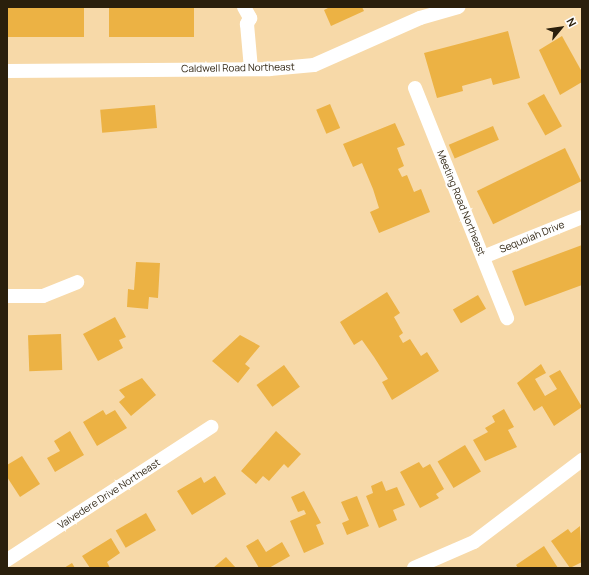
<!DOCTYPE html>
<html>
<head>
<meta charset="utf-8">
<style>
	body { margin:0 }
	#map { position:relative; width:589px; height:575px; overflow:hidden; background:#f7d9a8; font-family:Manrope,sans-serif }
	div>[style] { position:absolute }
	.building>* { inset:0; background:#ecb244; transform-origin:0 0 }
	.minor>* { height:14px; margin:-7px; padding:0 7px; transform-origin:7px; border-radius:7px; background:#fff }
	span { translate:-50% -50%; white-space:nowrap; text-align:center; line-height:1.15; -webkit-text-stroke:4px #fefefe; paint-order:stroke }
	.street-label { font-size:10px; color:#2a1f0c }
	.frame { position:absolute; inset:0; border:8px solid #2a1f0c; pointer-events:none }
	.north { position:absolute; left:541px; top:8px; width:40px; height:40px; -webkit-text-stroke:3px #fefefe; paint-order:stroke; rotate:61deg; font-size:11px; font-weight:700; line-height:16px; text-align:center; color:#2a1f0c }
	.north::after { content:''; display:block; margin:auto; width:14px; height:18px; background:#2a1f0c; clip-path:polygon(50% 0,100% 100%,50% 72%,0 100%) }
</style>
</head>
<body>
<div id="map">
	<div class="building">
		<div style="left:7px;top:7px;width:77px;height:30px"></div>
		<div style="left:109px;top:7px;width:85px;height:30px"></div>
		<div style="clip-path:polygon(330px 7px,362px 7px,364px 11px,331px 26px,324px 10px)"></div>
		<div style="clip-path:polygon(508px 31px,520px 78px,493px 85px,491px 78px,462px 86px,463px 91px,437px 98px,424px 53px)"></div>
		<div style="clip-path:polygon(562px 36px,582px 72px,582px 82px,560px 95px,539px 50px)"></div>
		<div style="left:544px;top:94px;width:37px;height:19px;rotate:61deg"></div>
		<div style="left:330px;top:104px;width:26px;height:15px;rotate:67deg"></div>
		<div style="left:155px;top:105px;width:23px;height:55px;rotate:85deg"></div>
		<div style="clip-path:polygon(395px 123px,405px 145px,397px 148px,404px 166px,398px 169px,402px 177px,407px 175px,414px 192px,421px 189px,430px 212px,379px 233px,370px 212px,379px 208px,373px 189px,362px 163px,353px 167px,343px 144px)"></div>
		<div style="left:493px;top:126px;width:15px;height:48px;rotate:67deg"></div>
		<div style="left:565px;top:148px;width:37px;height:98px;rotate:64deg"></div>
		<div style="clip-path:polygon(582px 245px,582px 285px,525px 306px,512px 271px)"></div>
		<div style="clip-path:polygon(136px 262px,160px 263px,158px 298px,149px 297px,148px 309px,127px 307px,128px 289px,134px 290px)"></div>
		<div style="clip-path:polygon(387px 292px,400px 313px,394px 317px,403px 333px,399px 336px,403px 343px,410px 339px,421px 356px,427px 352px,439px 371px,392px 400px,382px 382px,388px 379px,374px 357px,362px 340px,354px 345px,340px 322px)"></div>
		<div style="left:478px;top:295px;width:16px;height:29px;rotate:60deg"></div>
		<div style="clip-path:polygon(115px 317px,126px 337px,119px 340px,123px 348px,98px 361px,83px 334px)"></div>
		<div style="left:61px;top:334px;width:36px;height:33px;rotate:88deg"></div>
		<div style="clip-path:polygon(240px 335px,260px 346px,245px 364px,250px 368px,238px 383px,212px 361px)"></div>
		<div style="clip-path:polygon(541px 364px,546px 373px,535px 379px,545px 396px,557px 389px,549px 376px,560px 370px,582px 407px,554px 426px,542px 406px,534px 411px,517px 383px)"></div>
		<div style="left:284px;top:365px;width:27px;height:34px;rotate:54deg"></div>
		<div style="clip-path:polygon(142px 378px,156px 395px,131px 416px,119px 402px,125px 397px,119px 390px)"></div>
		<div style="clip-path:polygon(504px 409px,514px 427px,508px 430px,517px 447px,485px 461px,473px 440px,488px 432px,485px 428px,495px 422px,492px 416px)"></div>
		<div style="clip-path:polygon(103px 410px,106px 415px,115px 410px,127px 428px,97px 446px,83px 422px)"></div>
		<div style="clip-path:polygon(70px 431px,84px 455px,55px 472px,47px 458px,60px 451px,54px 441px)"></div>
		<div style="clip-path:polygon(276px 431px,301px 454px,288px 468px,284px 464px,269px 481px,263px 476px,256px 484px,241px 471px)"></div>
		<div style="left:465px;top:445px;width:31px;height:32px;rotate:59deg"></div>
		<div style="clip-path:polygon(22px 456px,40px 484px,20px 497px,7px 477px,7px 465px)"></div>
		<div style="clip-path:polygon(419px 462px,423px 468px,430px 464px,444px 489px,436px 494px,439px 498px,420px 508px,400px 472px)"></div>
		<div style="clip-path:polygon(215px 476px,226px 494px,192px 515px,177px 491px,201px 477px,204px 483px)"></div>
		<div style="clip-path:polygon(382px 481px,386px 491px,397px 487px,405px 505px,393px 510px,397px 520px,379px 528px,366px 496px,373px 493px,371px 486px)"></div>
		<div style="clip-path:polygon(304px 491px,321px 523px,316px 525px,324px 544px,304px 553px,290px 521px,306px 514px,304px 510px,298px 512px,291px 497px)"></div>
		<div style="clip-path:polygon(357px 496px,369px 526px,347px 535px,342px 523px,349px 520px,341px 502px)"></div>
		<div style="left:146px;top:513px;width:20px;height:35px;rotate:60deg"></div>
		<div style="clip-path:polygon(580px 526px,582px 562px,570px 568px,551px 541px,568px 529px,571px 533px)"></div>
		<div style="clip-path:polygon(111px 538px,120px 553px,107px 562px,110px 568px,90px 568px,82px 556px)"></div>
		<div style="clip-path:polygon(258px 539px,266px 552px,282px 542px,290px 556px,269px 568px,259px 568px,246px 546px)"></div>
		<div style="clip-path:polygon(544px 546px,558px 568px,518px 568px,516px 565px)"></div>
		<div style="clip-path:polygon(226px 557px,236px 568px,213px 568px)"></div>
		<div style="clip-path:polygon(72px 563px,75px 568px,64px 568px)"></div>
	</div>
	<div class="minor">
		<div style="left:244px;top:7px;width:13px;rotate:61deg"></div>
		<div style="left:250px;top:18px;width:7px;rotate:117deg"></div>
		<div style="left:247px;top:24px;width:45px;rotate:84.9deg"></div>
		<div style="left:7px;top:71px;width:263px;rotate:-0.4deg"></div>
		<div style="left:270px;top:69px;width:44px;rotate:-5.2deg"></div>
		<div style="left:314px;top:65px;width:116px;rotate:-23.9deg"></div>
		<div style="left:420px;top:18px;width:40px;rotate:-16deg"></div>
		<div style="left:415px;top:88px;width:248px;rotate:68.2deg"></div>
		<div style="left:483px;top:257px;width:107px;rotate:-22deg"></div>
		<div style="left:7px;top:296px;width:36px"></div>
		<div style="left:43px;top:296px;width:37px;rotate:-22deg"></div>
		<div style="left:7px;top:560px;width:244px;rotate:-33.1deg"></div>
		<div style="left:414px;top:568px;width:65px;rotate:-23.4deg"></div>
		<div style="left:474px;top:542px;width:136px;rotate:-37.2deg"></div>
	</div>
	<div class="street-label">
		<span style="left:238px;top:68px;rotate:-1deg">Caldwell Road Northeast</span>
		<span style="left:461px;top:203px;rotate:68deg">Meeting Road Northeast</span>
		<span style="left:532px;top:237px;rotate:-22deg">Sequoiah Drive</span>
		<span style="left:109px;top:494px;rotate:-33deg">Valvedere Drive Northeast</span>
	</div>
	<div class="frame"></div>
	<div class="north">N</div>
</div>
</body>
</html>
